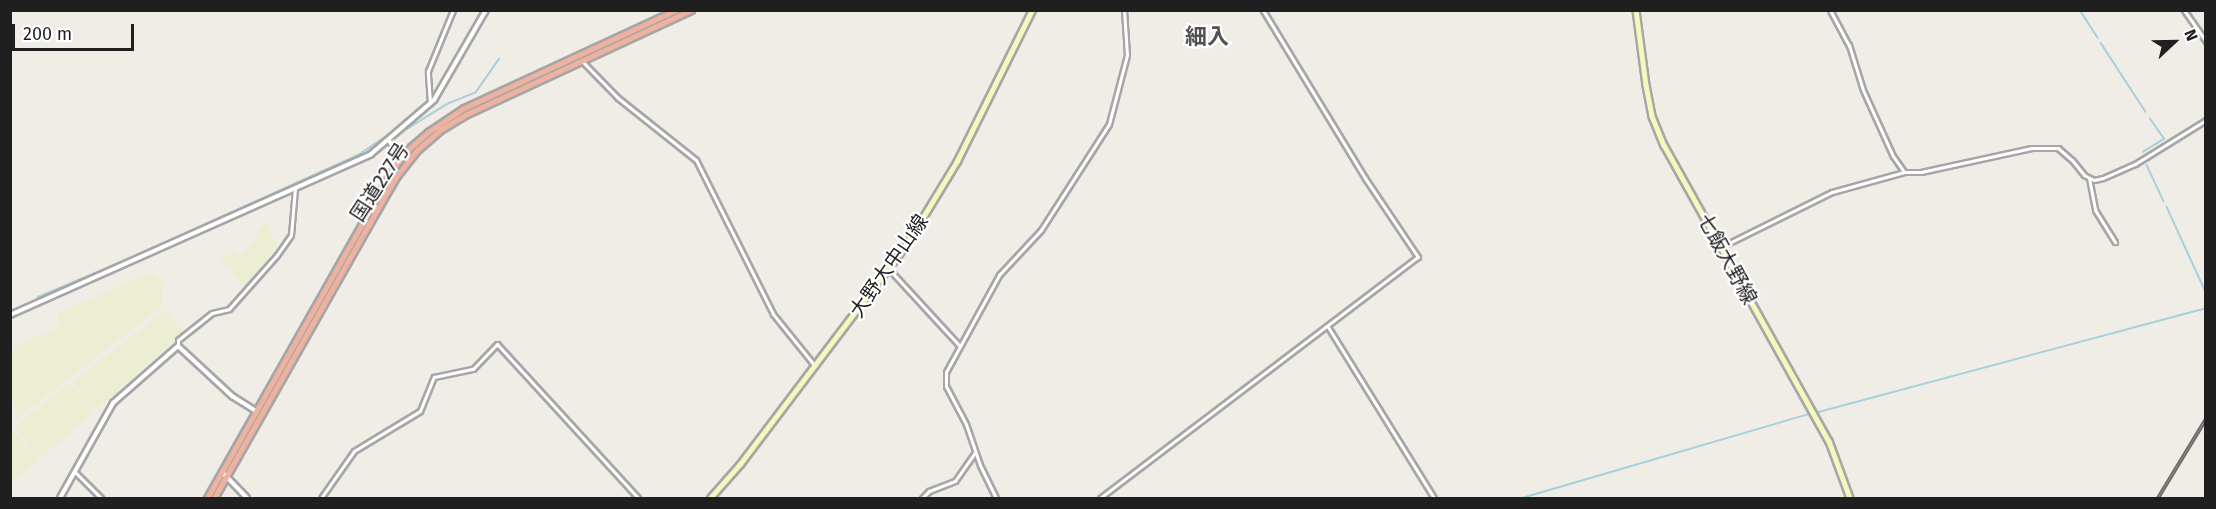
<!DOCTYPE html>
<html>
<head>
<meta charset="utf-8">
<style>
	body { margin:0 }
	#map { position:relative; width:2216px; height:509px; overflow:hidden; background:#f0ede6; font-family:"Fira Sans","Noto Sans JP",sans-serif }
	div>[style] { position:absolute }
	.farmland>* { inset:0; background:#ebeed2 }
	.stream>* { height:1.5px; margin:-0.75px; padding:0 0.75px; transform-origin:0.75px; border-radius:0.75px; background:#a8d0dc }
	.roads { filter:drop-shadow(2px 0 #a6a6a6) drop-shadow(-2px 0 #a6a6a6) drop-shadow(0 2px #a6a6a6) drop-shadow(0 -2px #a6a6a6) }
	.minor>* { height:3px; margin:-1.5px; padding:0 1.5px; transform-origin:1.5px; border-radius:1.5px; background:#fff }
	.tertiary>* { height:4px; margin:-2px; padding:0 2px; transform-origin:2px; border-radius:2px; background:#fff }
	.secondary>* { height:4.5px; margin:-2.25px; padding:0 2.25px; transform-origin:2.25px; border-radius:2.25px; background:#f4f8bc }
	.trunk>* { height:5px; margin:-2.5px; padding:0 2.5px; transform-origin:2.5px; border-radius:2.5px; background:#efb2a0 }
	.rail>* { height:4px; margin-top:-2px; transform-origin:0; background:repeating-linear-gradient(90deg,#fff 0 4.5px,#6d6d6d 0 9px); box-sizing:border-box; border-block:2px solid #6d6d6d }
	span { translate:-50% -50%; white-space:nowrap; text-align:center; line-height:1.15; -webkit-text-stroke:4.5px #fff; paint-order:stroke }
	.street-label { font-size:20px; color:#1f1f1f }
	.quarter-label { font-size:22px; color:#525252; font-weight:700 }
	.frame { position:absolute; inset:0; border:12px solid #1f1f1f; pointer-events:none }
	.north { position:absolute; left:2144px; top:12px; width:60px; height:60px; -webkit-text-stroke:4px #fff; paint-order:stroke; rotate:68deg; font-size:16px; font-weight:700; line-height:24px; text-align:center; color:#1f1f1f }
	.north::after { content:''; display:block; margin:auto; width:21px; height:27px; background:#1f1f1f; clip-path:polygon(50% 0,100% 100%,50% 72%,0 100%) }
	.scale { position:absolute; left:12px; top:24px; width:122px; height:27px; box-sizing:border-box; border:3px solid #1f1f1f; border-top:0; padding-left:8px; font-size:18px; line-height:21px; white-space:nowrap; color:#1f1f1f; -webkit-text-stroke:4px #fff; paint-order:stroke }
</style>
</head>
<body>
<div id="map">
	<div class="farmland">
		<div style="clip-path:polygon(266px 221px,277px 245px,260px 269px,248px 246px,254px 243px,255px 236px)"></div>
		<div style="clip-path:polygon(248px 248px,259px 269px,244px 287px,228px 266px,226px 267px,219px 261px,234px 251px,238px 256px)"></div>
		<div style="clip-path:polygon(152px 272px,156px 279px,164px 276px,161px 307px,18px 418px,11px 397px,11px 348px,61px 326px,57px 313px)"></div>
		<div style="clip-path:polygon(164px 311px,184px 332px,97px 409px,93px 408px,92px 413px,43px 457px,37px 456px,14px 427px,69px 383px,90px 405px,72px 382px)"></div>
		<div style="clip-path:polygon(12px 430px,38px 460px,11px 484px,10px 431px)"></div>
	</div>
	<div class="stream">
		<div style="left:2080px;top:10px;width:33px;rotate:57deg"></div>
		<div style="left:2101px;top:43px;width:82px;rotate:56.9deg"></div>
		<div style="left:407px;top:129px;width:47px;rotate:-32deg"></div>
		<div style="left:447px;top:104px;width:31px;rotate:-22deg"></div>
		<div style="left:476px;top:92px;width:40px;rotate:-55.1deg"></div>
		<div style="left:2143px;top:152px;width:25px;rotate:-32deg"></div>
		<div style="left:2164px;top:139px;width:24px;rotate:-125deg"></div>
		<div style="left:2147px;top:165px;width:40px;rotate:65deg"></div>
		<div style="left:2167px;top:207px;width:94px;rotate:65.4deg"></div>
		<div style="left:120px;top:263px;width:261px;rotate:-24.4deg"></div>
		<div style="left:358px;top:155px;width:43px;rotate:-33.7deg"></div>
		<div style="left:37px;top:300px;width:3px;rotate:-72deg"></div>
		<div style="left:38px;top:297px;width:88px;rotate:-22.8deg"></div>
		<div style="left:10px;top:319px;width:32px;rotate:-26deg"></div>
		<div style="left:1815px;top:413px;width:405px;rotate:-15deg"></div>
		<div style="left:1522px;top:498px;width:300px;rotate:-16.3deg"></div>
	</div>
	<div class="roads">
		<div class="minor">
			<div style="left:1830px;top:10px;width:40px;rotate:62deg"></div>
			<div style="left:1849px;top:45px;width:47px;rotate:72.7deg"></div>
			<div style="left:1863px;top:90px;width:72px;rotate:65.6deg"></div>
			<div style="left:1893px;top:156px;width:19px;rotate:55deg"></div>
			<div style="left:2184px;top:10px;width:39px;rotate:55deg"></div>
			<div style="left:582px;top:61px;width:52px;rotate:45.8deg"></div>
			<div style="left:618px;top:98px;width:100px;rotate:38.5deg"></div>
			<div style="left:696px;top:160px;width:172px;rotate:63.4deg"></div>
			<div style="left:773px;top:314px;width:67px;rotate:51.1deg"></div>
			<div style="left:430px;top:103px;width:32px;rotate:-94deg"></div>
			<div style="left:428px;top:71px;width:66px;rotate:-67.7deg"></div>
			<div style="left:2089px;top:178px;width:33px;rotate:79deg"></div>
			<div style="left:2095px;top:210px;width:38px;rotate:58deg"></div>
			<div style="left:1721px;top:247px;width:124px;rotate:-26.4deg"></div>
			<div style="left:1832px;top:192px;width:75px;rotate:-15.5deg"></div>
			<div style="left:1904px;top:172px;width:17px"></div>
			<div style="left:1921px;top:172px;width:113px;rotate:-12.3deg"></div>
			<div style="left:2031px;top:148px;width:27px"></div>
			<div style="left:2058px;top:148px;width:18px;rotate:41deg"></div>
			<div style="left:2072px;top:160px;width:19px;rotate:51deg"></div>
			<div style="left:2084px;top:175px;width:11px;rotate:27deg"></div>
			<div style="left:2094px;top:180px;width:9px;rotate:-13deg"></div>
			<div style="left:2103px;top:178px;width:35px;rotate:-24deg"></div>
			<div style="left:2135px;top:164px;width:84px;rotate:-31.8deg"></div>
			<div style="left:889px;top:269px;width:103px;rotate:47.4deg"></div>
			<div style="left:1328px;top:327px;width:201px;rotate:58.2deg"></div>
			<div style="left:178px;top:346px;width:6px;rotate:-90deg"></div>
			<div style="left:178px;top:340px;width:43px;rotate:-38.5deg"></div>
			<div style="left:212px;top:313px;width:17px;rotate:-13deg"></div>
			<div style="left:229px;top:309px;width:72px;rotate:-48.4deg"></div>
			<div style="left:277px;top:255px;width:24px;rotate:-55deg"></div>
			<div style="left:291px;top:235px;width:47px;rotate:-85.1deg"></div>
			<div style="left:75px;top:472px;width:37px;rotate:45deg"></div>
			<div style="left:321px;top:498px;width:57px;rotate:-54.9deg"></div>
			<div style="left:354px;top:451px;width:77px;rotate:-31.2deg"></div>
			<div style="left:420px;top:411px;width:37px;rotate:-68deg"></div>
			<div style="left:434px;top:377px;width:40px;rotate:-12deg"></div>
			<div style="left:473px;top:369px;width:35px;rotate:-46deg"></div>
			<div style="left:497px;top:344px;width:209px;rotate:47.5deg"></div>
			<div style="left:922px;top:498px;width:10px;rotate:-45deg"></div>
			<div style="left:929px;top:491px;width:28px;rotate:-21deg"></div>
			<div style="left:955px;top:481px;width:35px;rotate:-55deg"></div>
			<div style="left:996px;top:498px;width:37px;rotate:-116deg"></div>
			<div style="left:980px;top:465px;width:43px;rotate:-108.9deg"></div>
			<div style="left:966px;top:424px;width:43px;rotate:-117.8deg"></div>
			<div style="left:946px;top:386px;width:14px;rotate:-90deg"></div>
			<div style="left:946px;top:372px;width:111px;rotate:-61.3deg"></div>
			<div style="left:999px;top:275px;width:62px;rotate:-47deg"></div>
			<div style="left:1041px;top:230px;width:126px;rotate:-57.3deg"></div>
			<div style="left:1109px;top:124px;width:71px;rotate:-75.4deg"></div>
			<div style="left:1127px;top:55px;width:45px;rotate:-93.8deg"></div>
			<div style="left:1100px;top:498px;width:399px;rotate:-37.2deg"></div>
			<div style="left:1418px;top:257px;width:95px;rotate:-123.9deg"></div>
			<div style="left:1365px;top:178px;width:197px;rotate:-121.3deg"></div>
		</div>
		<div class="tertiary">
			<div style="left:389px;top:141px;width:28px;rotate:44deg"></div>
			<div style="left:10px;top:315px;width:395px;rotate:-24deg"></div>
			<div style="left:371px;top:154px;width:83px;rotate:-40.6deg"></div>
			<div style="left:434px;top:100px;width:104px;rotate:-60deg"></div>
			<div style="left:222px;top:472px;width:36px;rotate:46deg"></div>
			<div style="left:60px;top:498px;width:109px;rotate:-60.8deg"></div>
			<div style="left:113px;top:403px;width:86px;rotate:-41.2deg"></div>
			<div style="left:178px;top:346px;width:74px;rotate:42.8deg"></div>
			<div style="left:232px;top:396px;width:28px;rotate:32deg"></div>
		</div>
		<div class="secondary">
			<div style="left:1636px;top:10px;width:76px;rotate:82.4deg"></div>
			<div style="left:1646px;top:85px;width:32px;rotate:79deg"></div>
			<div style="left:1652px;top:116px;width:31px;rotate:68deg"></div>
			<div style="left:1664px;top:145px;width:339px;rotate:60.9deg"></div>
			<div style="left:1829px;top:441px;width:61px;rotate:69.8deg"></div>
			<div style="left:710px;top:498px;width:45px;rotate:-48.6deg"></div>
			<div style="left:740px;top:464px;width:278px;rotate:-52.9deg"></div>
			<div style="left:908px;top:242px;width:95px;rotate:-58.8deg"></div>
			<div style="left:957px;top:161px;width:169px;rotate:-63.6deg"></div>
		</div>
		<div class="trunk">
			<div style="left:207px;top:498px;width:384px;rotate:-60.5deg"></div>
			<div style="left:396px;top:164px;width:23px;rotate:-49deg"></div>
			<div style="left:411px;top:147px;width:23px;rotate:-41deg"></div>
			<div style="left:428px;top:132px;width:43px;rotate:-33.7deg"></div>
			<div style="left:464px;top:108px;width:234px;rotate:-24.8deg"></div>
			<div style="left:214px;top:498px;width:331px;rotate:-60.5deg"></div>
			<div style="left:377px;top:210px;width:38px;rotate:-60deg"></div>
			<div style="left:396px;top:177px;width:33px;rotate:-52deg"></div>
			<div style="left:416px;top:151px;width:32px;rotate:-41deg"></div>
			<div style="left:440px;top:130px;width:31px;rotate:-31deg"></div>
			<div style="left:467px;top:114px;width:247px;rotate:-24.9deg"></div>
		</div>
	</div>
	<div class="rail">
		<div style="left:2158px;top:498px;width:92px;rotate:-58.7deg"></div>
	</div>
	<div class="street-label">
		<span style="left:380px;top:182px;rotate:-57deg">国道227号</span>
		<span style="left:1727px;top:259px;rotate:61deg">七飯大野線</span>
		<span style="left:889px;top:266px;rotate:-55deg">大野大中山線</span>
	</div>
	<div class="quarter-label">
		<span style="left:1207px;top:37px">細入</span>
	</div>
	<div class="frame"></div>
	<div class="north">N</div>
	<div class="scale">200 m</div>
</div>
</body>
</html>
